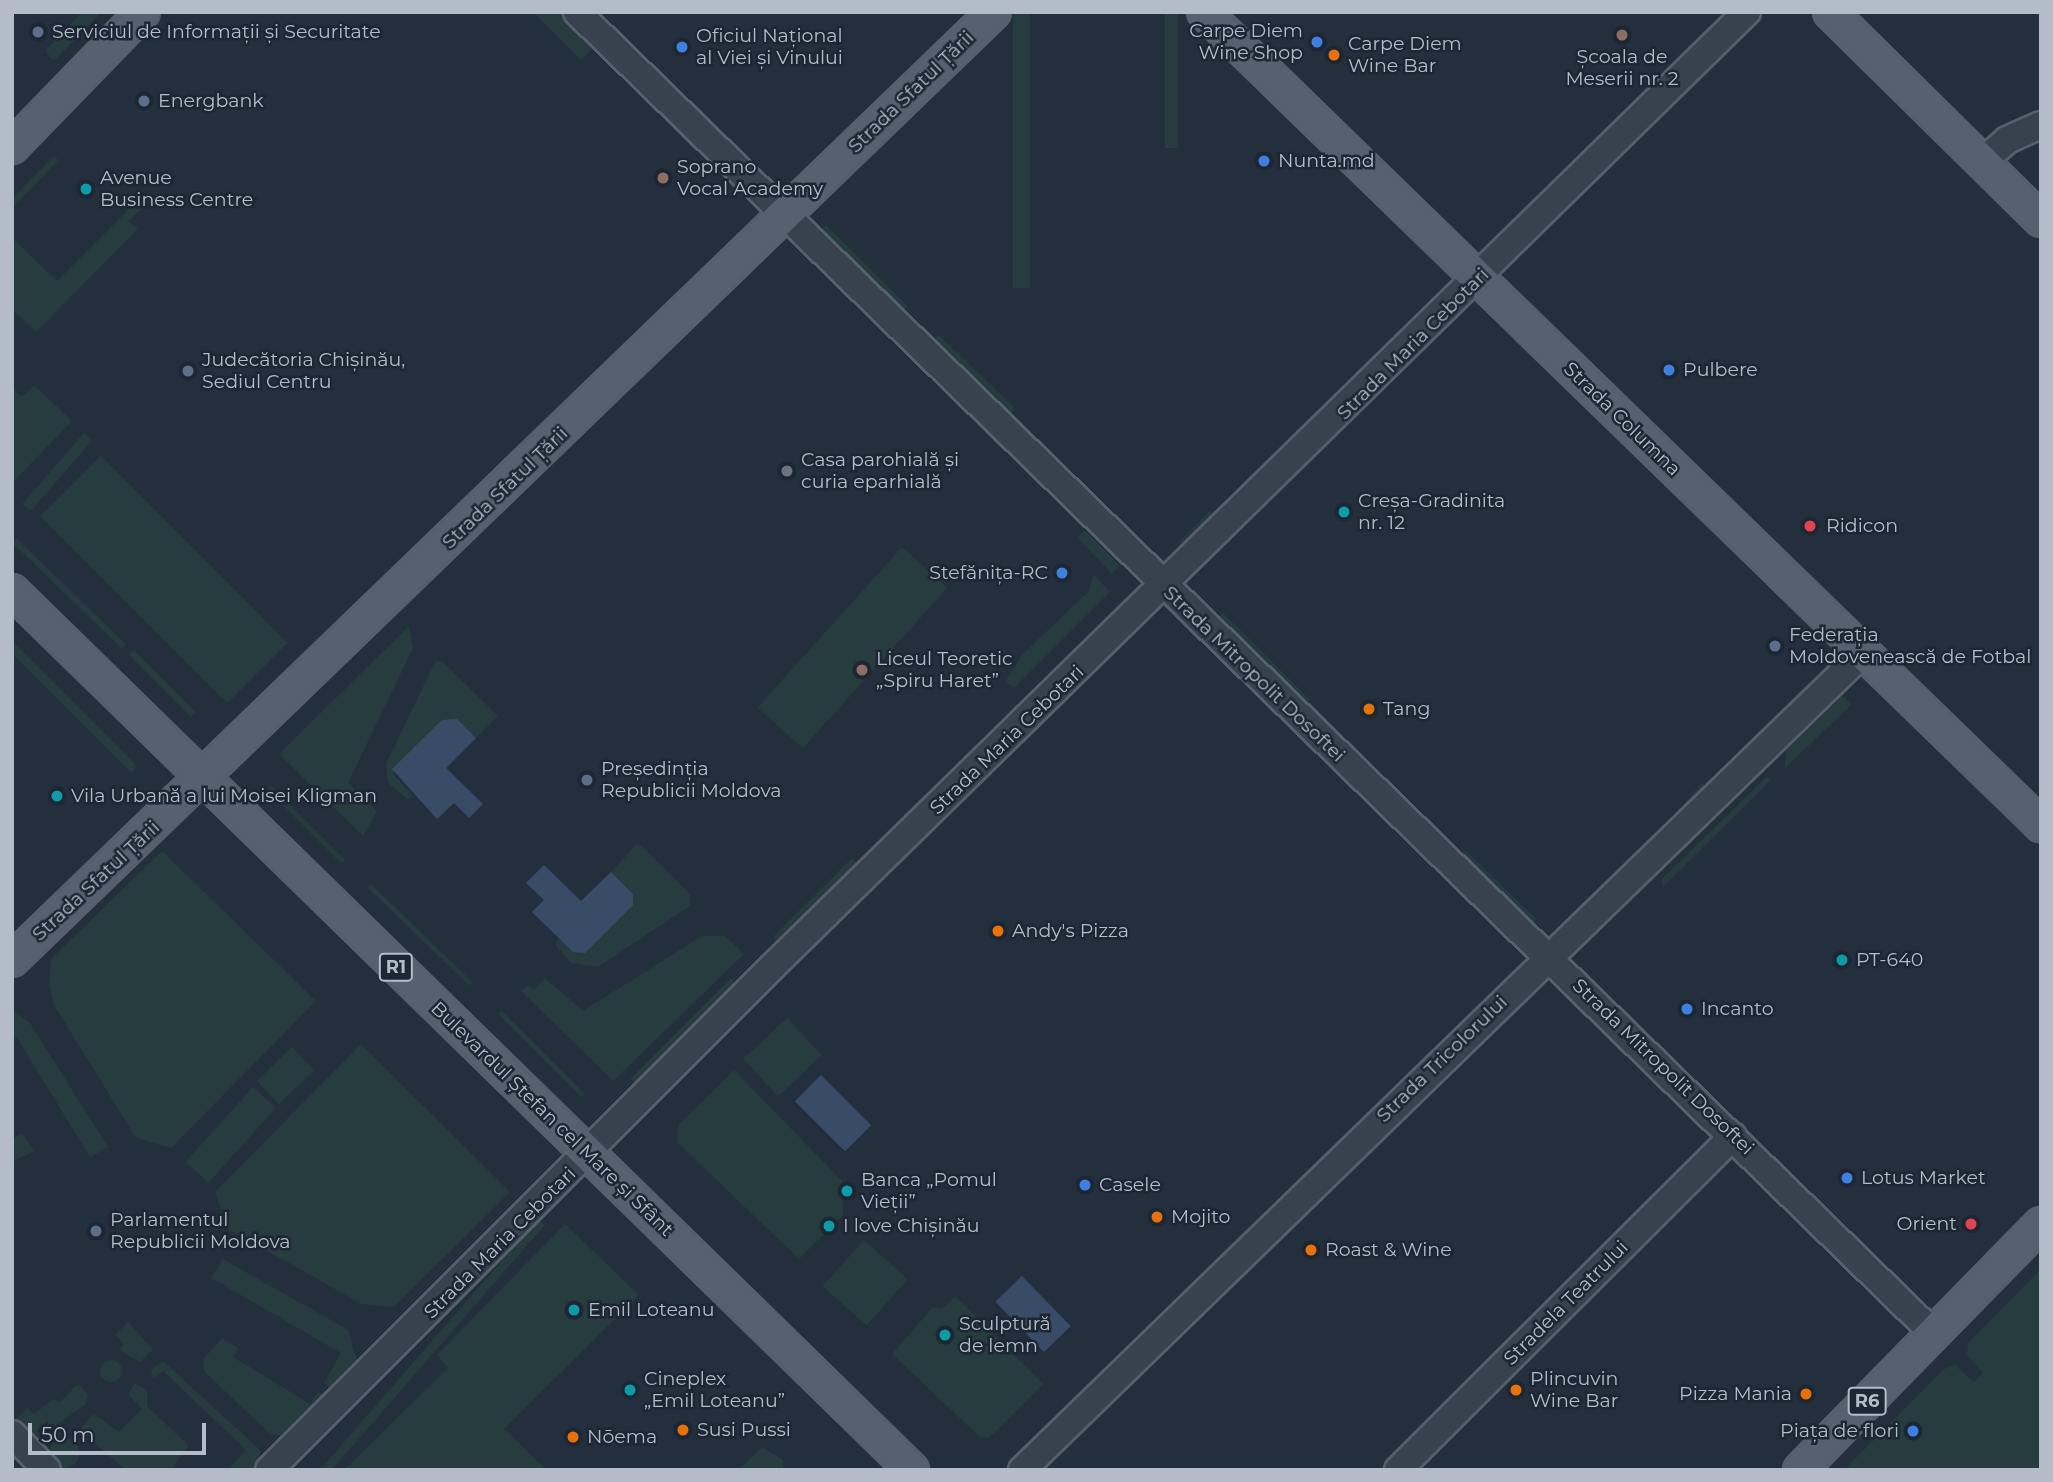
<!DOCTYPE html>
<html>
<head>
<meta charset="utf-8">
<style>
	body { margin:0 }
	#map { position:relative; width:2053px; height:1482px; overflow:hidden; background:#242f3e; font-family:Montserrat,sans-serif }
	div>[style] { position:absolute }
	.green>* { inset:0; background:#263c3f; transform-origin:0 0 }
	.round { border-radius:50% }
	.water>* { inset:0; background:#394c67; transform-origin:0 0 }
	.roads { filter:drop-shadow(2px 0 #565f6c) drop-shadow(-2px 0 #565f6c) drop-shadow(0 2px #565f6c) drop-shadow(0 -2px #565f6c) }
	.minor>* { height:26px; margin:-13px; padding:0 13px; transform-origin:13px; border-radius:13px; background:#38414e }
	.major>* { height:32px; margin:-16px; padding:0 16px; transform-origin:16px; border-radius:16px; background:#56606e }
	.dots>* { width:19px; height:19px; translate:-50% -50%; box-sizing:border-box; border:4px solid #1d2633; border-radius:50% }
	span { translate:-50% -50%; white-space:nowrap; text-align:center; line-height:1.15; -webkit-text-stroke:5px #1d2633; paint-order:stroke }
	.shield-label span { padding:2px 5px; background:#1d2633; border:2px solid; border-radius:5px; -webkit-text-stroke-width:0 }
	.shield-label { font-size:18px; color:#b4bcc9; font-weight:700 }
	.poi-label { font-size:19px; color:#b4bcc9 }
	.right { translate:-100% -50%; text-align:right }
	.left { translate:0 -50%; text-align:left }
	.street-label { font-size:19px; color:#b4bcc9 }
	.frame { position:absolute; inset:0; border:14px solid #b4bcc9; pointer-events:none }
	.scale { position:absolute; left:28px; top:1423px; width:178px; height:32px; box-sizing:border-box; border:4px solid #b4bcc9; border-top:0; padding-left:9px; font-size:21px; line-height:24px; white-space:nowrap; color:#b4bcc9; -webkit-text-stroke:5px #1d2633; paint-order:stroke }
</style>
</head>
<body>
<div id="map">
	<div class="green">
		<div style="clip-path:polygon(82px 12px,101px 12px,54px 61px,45px 51px)"></div>
		<div style="clip-path:polygon(533px 12px,562px 12px,598px 43px,581px 60px)"></div>
		<div style="left:1013px;top:12px;width:17px;height:276px"></div>
		<div style="left:1165px;top:12px;width:13px;height:136px"></div>
		<div style="clip-path:polygon(54px 156px,58px 160px,12px 209px,12px 199px)"></div>
		<div style="clip-path:polygon(142px 196px,148px 203px,128px 221px,138px 229px,36px 332px,12px 309px,12px 238px,57px 281px)"></div>
		<div style="left:826px;top:225px;width:115px;height:8px;rotate:45deg"></div>
		<div style="left:939px;top:335px;width:106px;height:11px;rotate:44deg"></div>
		<div style="clip-path:polygon(34px 385px,72px 421px,12px 483px,12px 388px,22px 397px)"></div>
		<div style="left:84px;top:433px;width:11px;height:94px;rotate:41deg"></div>
		<div style="left:101px;top:456px;width:264px;height:86px;rotate:45deg"></div>
		<div style="left:1210px;top:511px;width:10px;height:43px;rotate:45deg"></div>
		<div style="left:1085px;top:530px;width:50px;height:11px;rotate:46deg"></div>
		<div style="left:16px;top:538px;width:153px;height:6px;rotate:44deg"></div>
		<div style="left:902px;top:547px;width:61px;height:216px;rotate:42deg"></div>
		<div style="clip-path:polygon(1094px 575px,1110px 592px,1014px 688px,1005px 682px,1023px 654px,1088px 592px)"></div>
		<div style="left:1223px;top:613px;width:123px;height:9px;rotate:45deg"></div>
		<div style="clip-path:polygon(409px 626px,413px 648px,348px 783px,377px 811px,363px 836px,279px 754px)"></div>
		<div style="left:12px;top:641px;width:177px;height:9px;rotate:45deg"></div>
		<div style="left:134px;top:650px;width:88px;height:7px;rotate:45deg"></div>
		<div style="clip-path:polygon(442px 661px,498px 716px,476px 738px,457px 720px,393px 774px,414px 797px,407px 799px,388px 783px,386px 764px,435px 662px)"></div>
		<div style="clip-path:polygon(1843px 696px,1852px 704px,1785px 768px,1786px 751px)"></div>
		<div style="clip-path:polygon(1766px 777px,1772px 779px,1662px 888px,1662px 879px)"></div>
		<div style="left:1702px;top:783px;width:9px;height:40px;rotate:41deg"></div>
		<div style="left:271px;top:786px;width:105px;height:5px;rotate:45deg"></div>
		<div style="clip-path:polygon(638px 843px,690px 894px,690px 906px,598px 967px,571px 963px,556px 946px,558px 937px,573px 952px,633px 894px,611px 872px)"></div>
		<div style="left:1465px;top:850px;width:99px;height:7px;rotate:44deg"></div>
		<div style="clip-path:polygon(162px 851px,316px 1001px,171px 1148px,136px 1138px,54px 1005px,49px 983px,51px 959px)"></div>
		<div style="left:852px;top:858px;width:8px;height:111px;rotate:45deg"></div>
		<div style="left:371px;top:884px;width:141px;height:5px;rotate:44deg"></div>
		<div style="clip-path:polygon(702px 936px,725px 936px,744px 954px,613px 1081px,521px 991px,528px 985px,534px 990px,545px 978px,583px 1011px)"></div>
		<div style="left:731px;top:978px;width:7px;height:142px;rotate:45deg"></div>
		<div style="clip-path:polygon(12px 1010px,30px 1023px,108px 1147px,90px 1157px,17px 1038px,12px 1040px)"></div>
		<div style="left:502px;top:1011px;width:117px;height:5px;rotate:45deg"></div>
		<div style="left:787px;top:1018px;width:51px;height:60px;rotate:47deg"></div>
		<div style="clip-path:polygon(361px 1044px,510px 1192px,394px 1307px,362px 1304px,228px 1229px,215px 1192px)"></div>
		<div style="left:292px;top:1047px;width:32px;height:49px;rotate:46deg"></div>
		<div style="clip-path:polygon(734px 1070px,842px 1181px,843px 1215px,799px 1259px,677px 1142px,678px 1125px)"></div>
		<div style="left:253px;top:1087px;width:31px;height:101px;rotate:42deg"></div>
		<div style="clip-path:polygon(22px 1133px,34px 1151px,12px 1162px,12px 1139px)"></div>
		<div style="left:538px;top:1219px;width:9px;height:359px;rotate:41deg"></div>
		<div style="clip-path:polygon(565px 1224px,639px 1295px,504px 1429px,547px 1470px,344px 1470px,448px 1368px,437px 1355px)"></div>
		<div style="left:864px;top:1240px;width:59px;height:62px;rotate:42deg"></div>
		<div style="clip-path:polygon(223px 1259px,348px 1330px,358px 1364px,339px 1393px,324px 1383px,341px 1353px,211px 1278px)"></div>
		<div style="clip-path:polygon(2041px 1269px,2041px 1470px,1844px 1470px,1944px 1369px,1955px 1365px,1974px 1382px,1983px 1373px,1967px 1355px,1968px 1343px)"></div>
		<div style="clip-path:polygon(955px 1296px,1043px 1384px,989px 1438px,980px 1437px,892px 1354px,933px 1307px,942px 1309px)"></div>
		<div style="clip-path:polygon(128px 1322px,153px 1349px,140px 1362px,119px 1349px,124px 1344px,115px 1335px)"></div>
		<div style="clip-path:polygon(222px 1339px,238px 1348px,233px 1357px,310px 1404px,318px 1392px,331px 1399px,287px 1436px,270px 1434px,204px 1371px,203px 1359px)"></div>
		<div class="round" style="left:100px;top:1360px;width:22px;height:22px"></div>
		<div style="clip-path:polygon(163px 1361px,260px 1450px,257px 1470px,228px 1470px,246px 1450px,163px 1371px,153px 1379px,151px 1370px)"></div>
		<div style="clip-path:polygon(135px 1383px,147px 1391px,147px 1406px,189px 1446px,170px 1470px,126px 1470px,79px 1430px,94px 1414px,119px 1432px,142px 1409px,128px 1394px)"></div>
		<div style="clip-path:polygon(78px 1384px,88px 1394px,86px 1404px,44px 1434px,29px 1435px,12px 1423px,27px 1408px,34px 1414px,54px 1399px,59px 1403px)"></div>
		<div class="round" style="left:49px;top:1438px;width:30px;height:30px"></div>
		<div style="clip-path:polygon(762px 1447px,783px 1460px,783px 1470px,738px 1470px)"></div>
	</div>
	<div class="water">
		<div style="clip-path:polygon(457px 719px,476px 738px,446px 768px,483px 804px,469px 818px,454px 803px,437px 819px,392px 769px,442px 720px)"></div>
		<div style="clip-path:polygon(544px 865px,581px 901px,611px 872px,633px 894px,633px 905px,585px 953px,573px 952px,532px 912px,544px 900px,526px 883px)"></div>
		<div style="left:821px;top:1075px;width:71px;height:37px;rotate:45deg"></div>
		<div style="left:1022px;top:1276px;width:70px;height:37px;rotate:46deg"></div>
	</div>
	<div class="roads">
		<div class="minor">
			<div style="left:577px;top:12px;width:1893px;rotate:44.25deg"></div>
			<div style="left:1982px;top:162px;width:33px;rotate:-41deg"></div>
			<div style="left:2007px;top:140px;width:37px;rotate:-24deg"></div>
			<div style="left:12px;top:1434px;width:50px;rotate:45.8deg"></div>
			<div style="left:269px;top:1470px;width:711px;rotate:-45deg"></div>
			<div style="left:772px;top:967px;width:1365px;rotate:-44.41deg"></div>
			<div style="left:1022px;top:1470px;width:1174px;rotate:-44.17deg"></div>
			<div style="left:1398px;top:1470px;width:473px;rotate:-44.9deg"></div>
		</div>
		<div class="major">
			<div style="left:1204px;top:12px;width:1167px;rotate:44.17deg"></div>
			<div style="left:1830px;top:12px;width:296px;rotate:44.6deg"></div>
			<div style="left:12px;top:147px;width:188px;rotate:-45.9deg"></div>
			<div style="left:12px;top:591px;width:1258px;rotate:44.32deg"></div>
			<div style="left:12px;top:960px;width:1365px;rotate:-43.99deg"></div>
			<div style="left:1800px;top:1470px;width:344px;rotate:-45.6deg"></div>
		</div>
	</div>
	<div class="dots">
		<div style="left:38px;top:32px;background:#5c6f8a"></div>
		<div style="left:1622px;top:35px;background:#8d6e63"></div>
		<div style="left:1317px;top:42px;background:#3f7fe0"></div>
		<div style="left:682px;top:47px;background:#3f7fe0"></div>
		<div style="left:1334px;top:55px;background:#e8710a"></div>
		<div style="left:144px;top:101px;background:#5c6f8a"></div>
		<div style="left:1264px;top:161px;background:#3f7fe0"></div>
		<div style="left:663px;top:178px;background:#8d6e63"></div>
		<div style="left:86px;top:189px;background:#0f9aa8"></div>
		<div style="left:1669px;top:370px;background:#3f7fe0"></div>
		<div style="left:188px;top:371px;background:#5c6f8a"></div>
		<div style="left:787px;top:471px;background:#6b7280"></div>
		<div style="left:1344px;top:512px;background:#0f9aa8"></div>
		<div style="left:1810px;top:526px;background:#e0444e"></div>
		<div style="left:1062px;top:573px;background:#3f7fe0"></div>
		<div style="left:1775px;top:646px;background:#5c6f8a"></div>
		<div style="left:862px;top:670px;background:#8d6e63"></div>
		<div style="left:1369px;top:709px;background:#e8710a"></div>
		<div style="left:587px;top:780px;background:#5c6f8a"></div>
		<div style="left:57px;top:796px;background:#0f9aa8"></div>
		<div style="left:998px;top:931px;background:#e8710a"></div>
		<div style="left:1842px;top:960px;background:#0f9aa8"></div>
		<div style="left:1687px;top:1009px;background:#3f7fe0"></div>
		<div style="left:1847px;top:1178px;background:#3f7fe0"></div>
		<div style="left:1085px;top:1185px;background:#3f7fe0"></div>
		<div style="left:847px;top:1191px;background:#0f9aa8"></div>
		<div style="left:1157px;top:1217px;background:#e8710a"></div>
		<div style="left:1971px;top:1224px;background:#e0444e"></div>
		<div style="left:829px;top:1226px;background:#0f9aa8"></div>
		<div style="left:96px;top:1231px;background:#5c6f8a"></div>
		<div style="left:1311px;top:1250px;background:#e8710a"></div>
		<div style="left:574px;top:1310px;background:#0f9aa8"></div>
		<div style="left:945px;top:1335px;background:#0f9aa8"></div>
		<div style="left:630px;top:1390px;background:#0f9aa8"></div>
		<div style="left:1516px;top:1390px;background:#e8710a"></div>
		<div style="left:1806px;top:1394px;background:#e8710a"></div>
		<div style="left:683px;top:1430px;background:#e8710a"></div>
		<div style="left:1913px;top:1431px;background:#3f7fe0"></div>
		<div style="left:573px;top:1437px;background:#e8710a"></div>
	</div>
	<div class="shield-label">
		<span style="left:396px;top:967px">R1</span>
		<span style="left:1867px;top:1401px">R6</span>
	</div>
	<div class="poi-label">
		<span class="right" style="left:1303px;top:42px">Carpe Diem<br>Wine Shop</span>
		<span class="left" style="left:52px;top:32px">Serviciul de Informații și Securitate</span>
		<span class="left" style="left:696px;top:47px">Oficiul Național<br>al Viei și Vinului</span>
		<span class="left" style="left:1348px;top:55px">Carpe Diem<br>Wine Bar</span>
		<span style="left:1622px;top:68px">Școala de<br>Meserii nr. 2</span>
		<span class="left" style="left:158px;top:101px">Energbank</span>
		<span class="left" style="left:1278px;top:161px">Nunta.md</span>
		<span class="left" style="left:677px;top:178px">Soprano<br>Vocal Academy</span>
		<span class="left" style="left:100px;top:189px">Avenue<br>Business Centre</span>
		<span class="left" style="left:202px;top:371px">Judecătoria Chișinău,<br>Sediul Centru</span>
		<span class="left" style="left:1683px;top:370px">Pulbere</span>
		<span class="left" style="left:801px;top:471px">Casa parohială și<br>curia eparhială</span>
		<span class="left" style="left:1358px;top:512px">Creșa-Gradinita<br>nr. 12</span>
		<span class="left" style="left:1826px;top:526px">Ridicon</span>
		<span class="right" style="left:1048px;top:573px">Stefănița-RC</span>
		<span class="left" style="left:1789px;top:646px">Federația<br>Moldovenească de Fotbal</span>
		<span class="left" style="left:876px;top:670px">Liceul Teoretic<br>„Spiru Haret”</span>
		<span class="left" style="left:1383px;top:709px">Tang</span>
		<span class="left" style="left:601px;top:780px">Președinția<br>Republicii Moldova</span>
		<span class="left" style="left:71px;top:796px">Vila Urbană a lui Moisei Kligman</span>
		<span class="left" style="left:1012px;top:931px">Andy's Pizza</span>
		<span class="left" style="left:1856px;top:960px">PT-640</span>
		<span class="left" style="left:1701px;top:1009px">Incanto</span>
		<span class="left" style="left:1861px;top:1178px">Lotus Market</span>
		<span class="left" style="left:861px;top:1191px">Banca „Pomul<br>Vieții”</span>
		<span class="left" style="left:1099px;top:1185px">Casele</span>
		<span class="left" style="left:1171px;top:1217px">Mojito</span>
		<span class="left" style="left:110px;top:1231px">Parlamentul<br>Republicii Moldova</span>
		<span class="right" style="left:1957px;top:1224px">Orient</span>
		<span class="left" style="left:843px;top:1226px">I love Chișinău</span>
		<span class="left" style="left:1325px;top:1250px">Roast &amp; Wine</span>
		<span class="left" style="left:588px;top:1310px">Emil Loteanu</span>
		<span class="left" style="left:959px;top:1335px">Sculptură<br>de lemn</span>
		<span class="left" style="left:644px;top:1390px">Cineplex<br>„Emil Loteanu”</span>
		<span class="left" style="left:1530px;top:1390px">Plincuvin<br>Wine Bar</span>
		<span class="right" style="left:1792px;top:1394px">Pizza Mania</span>
		<span class="left" style="left:697px;top:1430px">Susi Pussi</span>
		<span class="right" style="left:1899px;top:1431px">Piața de flori</span>
		<span class="left" style="left:587px;top:1437px">Nōema</span>
	</div>
	<div class="street-label">
		<span style="left:911px;top:92px;rotate:-44deg">Strada Sfatul Țării</span>
		<span style="left:1413px;top:344px;rotate:-45deg">Strada Maria Cebotari</span>
		<span style="left:1622px;top:419px;rotate:44deg">Strada Columna</span>
		<span style="left:505px;top:488px;rotate:-44deg">Strada Sfatul Țării</span>
		<span style="left:1254px;top:674px;rotate:44deg">Strada Mitropolit Dosoftei</span>
		<span style="left:1007px;top:740px;rotate:-44deg">Strada Maria Cebotari</span>
		<span style="left:96px;top:881px;rotate:-43deg">Strada Sfatul Țării</span>
		<span style="left:1442px;top:1059px;rotate:-44deg">Strada Tricolorului</span>
		<span style="left:1663px;top:1067px;rotate:44deg">Strada Mitropolit Dosoftei</span>
		<span style="left:552px;top:1119px;rotate:44deg">Bulevardul Ștefan cel Mare și Sfânt</span>
		<span style="left:500px;top:1243px;rotate:-45deg">Strada Maria Cebotari</span>
		<span style="left:1566px;top:1303px;rotate:-45deg">Stradela Teatrului</span>
	</div>
	<div class="frame"></div>
	<div class="scale">50 m</div>
</div>
</body>
</html>
